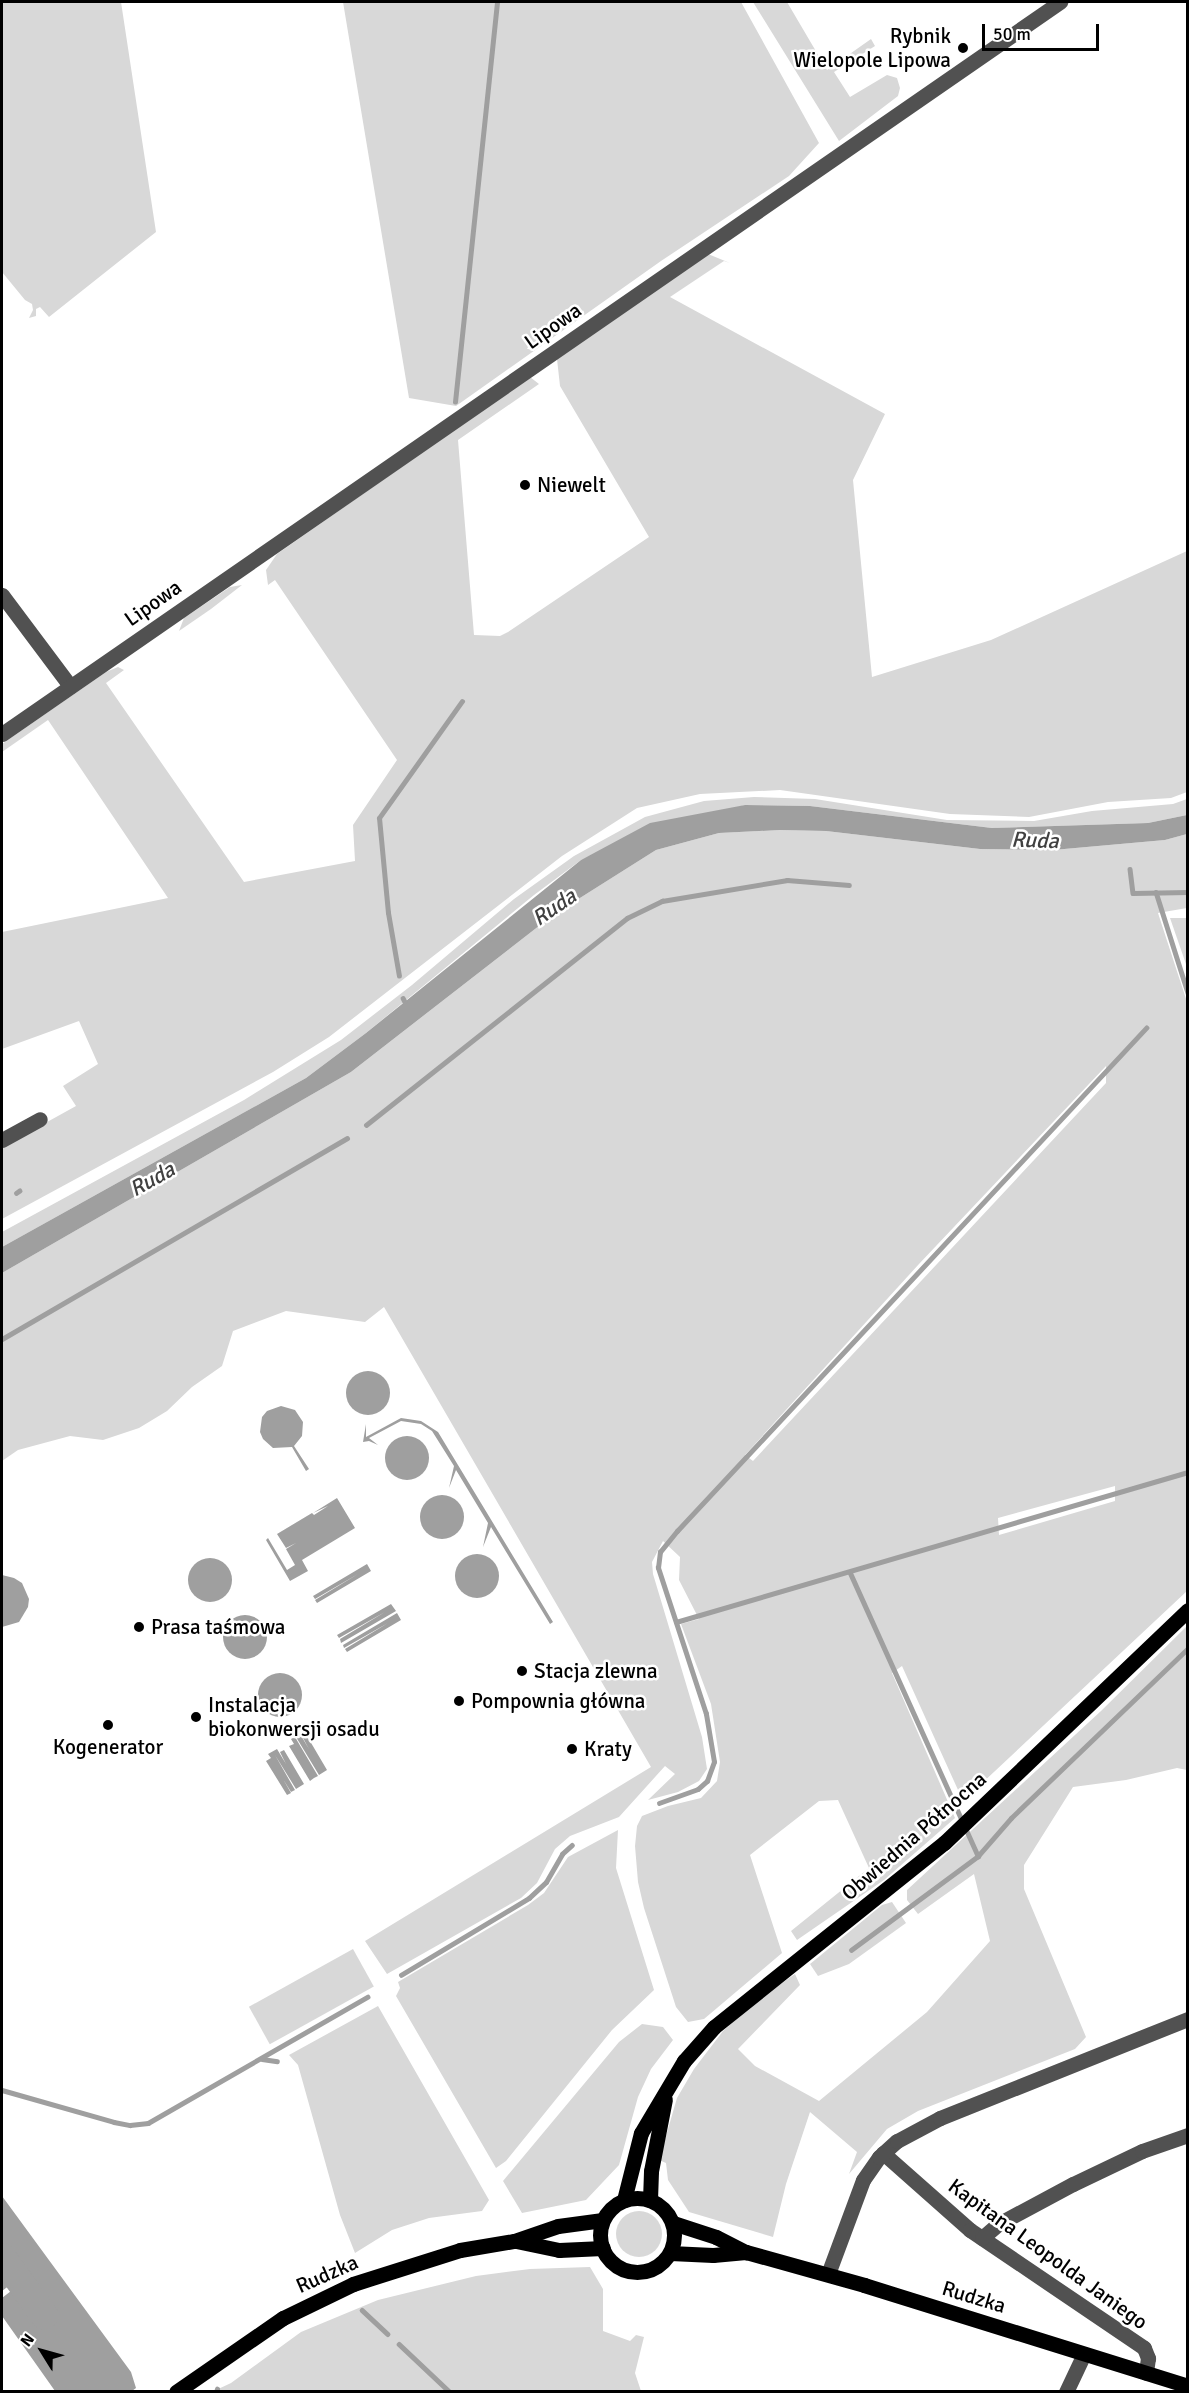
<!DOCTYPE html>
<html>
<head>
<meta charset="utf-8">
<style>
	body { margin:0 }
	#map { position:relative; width:1189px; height:2393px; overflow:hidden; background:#fff; font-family:Signika,sans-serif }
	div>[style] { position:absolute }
	.green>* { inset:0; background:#d8d8d8; transform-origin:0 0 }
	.round { border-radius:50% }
	.water>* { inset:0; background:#9f9f9f }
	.stream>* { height:4.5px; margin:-2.25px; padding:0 2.25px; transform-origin:2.25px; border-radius:2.25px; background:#9f9f9f }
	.river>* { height:28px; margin:-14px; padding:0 14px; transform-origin:14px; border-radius:14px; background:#9f9f9f }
	.minor>* { height:15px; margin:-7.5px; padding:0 7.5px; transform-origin:7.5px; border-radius:7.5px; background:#515151 }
	.major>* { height:15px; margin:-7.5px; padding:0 7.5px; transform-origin:7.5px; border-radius:7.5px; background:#000 }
	.major>.ring { margin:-7.5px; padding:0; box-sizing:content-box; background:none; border:15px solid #000; border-radius:50% }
	.dots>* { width:16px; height:16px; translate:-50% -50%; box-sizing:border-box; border:3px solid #fff; border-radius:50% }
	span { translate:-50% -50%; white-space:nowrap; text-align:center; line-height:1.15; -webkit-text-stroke:5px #fff; paint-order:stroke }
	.poi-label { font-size:21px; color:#000 }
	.right { translate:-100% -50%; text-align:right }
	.left { translate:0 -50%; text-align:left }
	.street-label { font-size:21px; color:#000 }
	.water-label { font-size:22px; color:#404040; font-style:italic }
	.frame { position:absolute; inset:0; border:3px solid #000; pointer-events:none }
	.north { position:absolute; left:12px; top:2321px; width:60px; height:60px; -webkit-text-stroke:4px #fff; paint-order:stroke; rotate:307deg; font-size:16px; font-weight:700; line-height:24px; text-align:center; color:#000 }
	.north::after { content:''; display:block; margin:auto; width:21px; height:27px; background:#000; clip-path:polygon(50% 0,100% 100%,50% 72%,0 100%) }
	.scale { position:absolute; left:982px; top:24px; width:117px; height:27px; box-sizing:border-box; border:3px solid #000; border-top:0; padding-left:8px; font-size:18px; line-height:21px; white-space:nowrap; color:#000; -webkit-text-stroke:4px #fff; paint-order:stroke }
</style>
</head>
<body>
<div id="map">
	<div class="green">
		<div style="clip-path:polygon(2px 2px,121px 2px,156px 232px,49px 317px,40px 307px,36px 309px,36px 316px,29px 318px,33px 310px,32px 304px,25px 300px,2px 272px)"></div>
		<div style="clip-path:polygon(343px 2px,741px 2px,819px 143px,789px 176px,661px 261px,456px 406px,409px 398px)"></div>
		<div style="clip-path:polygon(753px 2px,787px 2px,827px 70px,871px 39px,875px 46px,834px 72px,850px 97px,887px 75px,897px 78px,900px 88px,898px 96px,839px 141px)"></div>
		<div style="clip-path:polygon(708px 254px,730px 263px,724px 261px,670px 297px,885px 414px,853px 480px,872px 677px,991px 640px,1187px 551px,1187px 792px,1171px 798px,1108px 802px,1029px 817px,950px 814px,780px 790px,700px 794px,637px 808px,562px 856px,329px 1037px,273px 1072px,2px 1219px,2px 1147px,76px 1106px,63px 1086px,98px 1064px,79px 1021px,2px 1049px,2px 932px,168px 898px,48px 720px,2px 752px,2px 744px,106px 672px,118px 667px,124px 670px,106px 683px,244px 882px,355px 861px,353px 825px,397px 760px,275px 580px,268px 585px,266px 570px,277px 554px,530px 377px,539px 384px,458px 440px,474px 635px,500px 636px,508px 632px,649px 537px,560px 386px,557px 359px)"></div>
		<div style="clip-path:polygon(242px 585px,211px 609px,179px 631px,184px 618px,230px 587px)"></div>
		<div style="clip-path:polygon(754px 797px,815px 799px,947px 820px,1034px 821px,1092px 811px,1173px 804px,1187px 799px,1187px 815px,1148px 823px,992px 828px,810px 806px,745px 805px,616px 843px,581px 860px,534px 895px,366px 1033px,306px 1078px,2px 1247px,2px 1232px,244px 1100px,341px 1040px,412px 985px,514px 899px,574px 856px,645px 817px,704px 801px)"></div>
		<div style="clip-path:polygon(evenodd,780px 830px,826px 831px,980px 849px,1053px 850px,1165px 840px,1187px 834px,1187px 908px,1158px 913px,1188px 1005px,1187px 1591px,963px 1801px,902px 1666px,892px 1673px,955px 1818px,884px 1880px,797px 1940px,791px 1931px,869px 1868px,838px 1800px,819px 1801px,750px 1855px,782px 1953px,704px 2019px,688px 2022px,676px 2007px,644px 1908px,638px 1882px,635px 1846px,637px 1826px,642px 1816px,668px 1806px,701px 1798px,717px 1781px,720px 1762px,711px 1704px,681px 1624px,699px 1619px,679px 1580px,680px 1557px,663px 1541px,652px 1562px,653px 1574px,702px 1737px,707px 1769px,699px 1781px,678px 1792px,648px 1800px,675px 1774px,665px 1766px,619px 1817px,570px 1836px,555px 1849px,537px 1883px,521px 1898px,387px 1974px,365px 1941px,651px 1767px,384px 1307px,365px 1322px,286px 1311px,233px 1331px,222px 1366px,192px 1387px,167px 1411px,139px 1428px,103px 1440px,70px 1436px,18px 1450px,2px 1461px,2px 1273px,351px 1072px,553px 915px,656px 850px,719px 833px,780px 830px,1106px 1066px,1106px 1083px,753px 1461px,745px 1455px,919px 1264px,1106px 1066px,780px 830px,1115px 1486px,1115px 1501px,999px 1535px,998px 1518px,1115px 1486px)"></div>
		<div style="clip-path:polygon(1170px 918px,1187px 918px,1187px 967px)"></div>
		<div style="clip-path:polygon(1187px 1626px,1187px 1770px,1177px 1768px,1126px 1780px,1073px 1787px,1024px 1865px,1024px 1889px,1086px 2037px,1075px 2049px,918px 2111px,887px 2129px,849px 2174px,857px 2152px,810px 2112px,786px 2184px,773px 2237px,689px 2212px,668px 2180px,666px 2163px,659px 2160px,677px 2098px,694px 2069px,723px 2031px,756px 2001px,795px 1974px,800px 1985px,738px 2049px,755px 2066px,819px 2101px,927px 2012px,990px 1941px,974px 1874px,918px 1914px,907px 1900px,907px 1890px,1101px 1711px)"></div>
		<div style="clip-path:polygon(618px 1830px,616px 1868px,654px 1990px,612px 2030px,506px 2161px,496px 2168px,396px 1996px,400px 1988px,398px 1982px,528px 1905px,544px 1893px,568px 1857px)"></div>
		<div style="clip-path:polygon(892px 1902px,906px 1923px,849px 1964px,818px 1976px,810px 1964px,882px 1905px)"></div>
		<div style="left:353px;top:1949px;width:43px;height:119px;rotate:61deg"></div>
		<div style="clip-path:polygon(378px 2006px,489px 2200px,482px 2211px,429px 2218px,392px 2230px,355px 2253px,340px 2215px,298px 2065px,289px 2055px)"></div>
		<div style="clip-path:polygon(642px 2024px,663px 2027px,673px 2040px,651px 2069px,638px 2097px,619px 2165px,586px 2200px,522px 2213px,503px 2181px,619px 2042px)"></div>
		<div class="round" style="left:616px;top:2211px;width:46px;height:46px"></div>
		<div style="clip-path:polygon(590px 2267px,603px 2289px,603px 2331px,630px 2341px,636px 2335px,644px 2337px,635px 2373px,641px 2391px,214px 2391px,231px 2383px,301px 2332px,378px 2300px,476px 2276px,530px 2269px)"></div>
	</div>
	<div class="water">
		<div style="clip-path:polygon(745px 805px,810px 806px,992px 828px,1148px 823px,1187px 815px,1187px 834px,1165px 840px,1053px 850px,980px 849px,826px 831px,780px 830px,719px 833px,656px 850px,553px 915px,351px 1072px,2px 1273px,2px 1247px,306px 1078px,366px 1033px,581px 860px,650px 823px)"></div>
		<div class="round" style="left:346px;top:1371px;width:44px;height:44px"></div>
		<div style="clip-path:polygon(281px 1406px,295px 1410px,303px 1422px,302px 1436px,294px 1446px,309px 1469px,306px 1471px,292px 1447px,273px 1448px,263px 1439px,260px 1432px,262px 1417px,267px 1411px)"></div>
		<div style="clip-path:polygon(401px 1418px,421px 1421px,438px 1432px,553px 1622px,550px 1624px,491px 1527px,483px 1547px,488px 1523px,456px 1470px,449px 1488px,454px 1466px,432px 1431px,421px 1424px,401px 1421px,369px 1438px,378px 1445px,369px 1441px,363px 1442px,366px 1424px,366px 1437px)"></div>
		<div class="round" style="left:385px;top:1436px;width:44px;height:44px"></div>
		<div class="round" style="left:420px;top:1495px;width:44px;height:44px"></div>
		<div style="clip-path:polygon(337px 1498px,355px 1528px,302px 1560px,308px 1571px,290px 1581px,266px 1540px,268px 1538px,287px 1570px,295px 1565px,286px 1549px,296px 1543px,286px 1548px,277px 1534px,312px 1513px,314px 1515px,328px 1506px,313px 1513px)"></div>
		<div class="round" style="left:455px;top:1554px;width:44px;height:44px"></div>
		<div class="round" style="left:188px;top:1558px;width:44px;height:44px"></div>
		<div style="clip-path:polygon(367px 1564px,371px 1571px,317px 1603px,315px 1600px,358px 1574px,315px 1599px,313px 1596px)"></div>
		<div style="clip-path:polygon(2px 1575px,14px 1578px,22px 1583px,29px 1599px,28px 1607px,19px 1622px,2px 1627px)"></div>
		<div style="clip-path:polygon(391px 1604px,396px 1611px,341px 1643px,340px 1639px,385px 1612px,339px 1638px,337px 1635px)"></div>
		<div style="clip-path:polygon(397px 1613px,401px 1620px,347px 1652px,345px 1649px,388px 1623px,344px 1648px,343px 1645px)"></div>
		<div class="round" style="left:223px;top:1615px;width:44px;height:44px"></div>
		<div class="round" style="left:258px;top:1673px;width:44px;height:44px"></div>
		<div style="clip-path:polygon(300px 1734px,309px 1749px,303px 1738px,307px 1736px,327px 1770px,319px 1775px,296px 1737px)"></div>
		<div style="clip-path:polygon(295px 1737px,318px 1776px,314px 1778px,306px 1764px,314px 1778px,310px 1781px,289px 1746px,294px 1744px,291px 1739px)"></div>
		<div style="clip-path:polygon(277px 1749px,286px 1764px,280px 1752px,284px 1750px,304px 1784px,296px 1789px,275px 1755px,295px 1790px,291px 1792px,283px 1779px,291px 1793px,287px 1795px,266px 1761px,271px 1758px,268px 1754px)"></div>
		<div style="clip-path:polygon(2px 2196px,131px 2372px,136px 2388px,132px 2391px,55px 2391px,2px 2316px,2px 2298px,29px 2277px,26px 2273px,2px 2291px)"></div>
	</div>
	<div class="stream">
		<div style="left:455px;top:402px;width:402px;rotate:-84deg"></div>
		<div style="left:1130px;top:869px;width:24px;rotate:83deg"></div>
		<div style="left:1133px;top:893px;width:55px;rotate:-1deg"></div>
		<div style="left:1156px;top:892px;width:106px;rotate:72.4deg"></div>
		<div style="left:399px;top:976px;width:64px;rotate:-99.9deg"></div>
		<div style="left:388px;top:913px;width:95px;rotate:-95.4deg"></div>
		<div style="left:379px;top:818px;width:143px;rotate:-54.6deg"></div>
		<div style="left:403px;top:998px;width:4px;rotate:63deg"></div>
		<div style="left:366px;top:1125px;width:333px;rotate:-38.4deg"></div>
		<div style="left:627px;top:918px;width:39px;rotate:-26deg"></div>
		<div style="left:662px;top:901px;width:127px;rotate:-9.5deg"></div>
		<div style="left:787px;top:880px;width:62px;rotate:4.6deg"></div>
		<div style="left:16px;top:1193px;width:4px;rotate:-34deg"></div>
		<div style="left:2px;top:1339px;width:399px;rotate:-30.2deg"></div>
		<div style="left:850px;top:1572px;width:312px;rotate:65.7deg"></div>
		<div style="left:676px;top:1622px;width:534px;rotate:-16.33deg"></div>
		<div style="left:659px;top:1803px;width:41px;rotate:-19.7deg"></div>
		<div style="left:698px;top:1789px;width:12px;rotate:-42deg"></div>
		<div style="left:707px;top:1781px;width:20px;rotate:-70deg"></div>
		<div style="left:714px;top:1762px;width:49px;rotate:-99.5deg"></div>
		<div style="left:706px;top:1714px;width:154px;rotate:-108.2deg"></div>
		<div style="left:658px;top:1568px;width:16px;rotate:-83deg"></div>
		<div style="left:660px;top:1552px;width:27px;rotate:-51deg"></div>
		<div style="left:677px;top:1531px;width:688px;rotate:-47deg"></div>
		<div style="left:851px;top:1950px;width:158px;rotate:-36.5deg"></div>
		<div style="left:978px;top:1856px;width:50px;rotate:-49deg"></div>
		<div style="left:1011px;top:1818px;width:245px;rotate:-43.8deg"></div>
		<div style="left:401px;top:1975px;width:149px;rotate:-31deg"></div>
		<div style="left:529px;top:1898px;width:23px;rotate:-43deg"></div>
		<div style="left:546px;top:1882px;width:32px;rotate:-60deg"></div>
		<div style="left:562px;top:1854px;width:13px;rotate:-42deg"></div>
		<div style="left:262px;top:2059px;width:15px;rotate:8deg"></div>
		<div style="left:2px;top:2090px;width:116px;rotate:15.9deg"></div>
		<div style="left:114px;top:2122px;width:16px;rotate:11deg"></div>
		<div style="left:130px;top:2125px;width:18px;rotate:-6deg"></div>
		<div style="left:148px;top:2123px;width:253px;rotate:-29.9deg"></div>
		<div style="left:362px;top:2310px;width:35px;rotate:43deg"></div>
		<div style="left:399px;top:2344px;width:70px;rotate:43.3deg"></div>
		<div style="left:216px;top:2392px;width:3px;rotate:-72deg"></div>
	</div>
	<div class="river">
		<div style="left:2px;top:2257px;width:72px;rotate:54.1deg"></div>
	</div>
	<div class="minor">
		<div style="left:2px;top:595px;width:114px;rotate:53.2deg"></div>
		<div style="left:2px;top:734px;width:1287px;rotate:-34.68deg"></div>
		<div style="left:2px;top:1140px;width:43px;rotate:-28.9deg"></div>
		<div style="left:883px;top:2153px;width:116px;rotate:41.5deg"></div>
		<div style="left:970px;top:2230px;width:210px;rotate:34.1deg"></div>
		<div style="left:1144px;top:2348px;width:11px;rotate:68deg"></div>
		<div style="left:1148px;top:2358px;width:15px;rotate:98deg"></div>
		<div style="left:982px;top:2238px;width:21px;rotate:-41deg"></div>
		<div style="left:998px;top:2224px;width:85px;rotate:-28.1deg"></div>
		<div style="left:1073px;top:2184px;width:76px;rotate:-25.6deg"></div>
		<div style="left:1142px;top:2151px;width:49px;rotate:-19.2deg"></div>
		<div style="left:828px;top:2274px;width:100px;rotate:-69.6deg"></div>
		<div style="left:863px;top:2180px;width:28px;rotate:-55deg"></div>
		<div style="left:879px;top:2157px;width:24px;rotate:-42deg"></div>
		<div style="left:897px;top:2141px;width:49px;rotate:-28.1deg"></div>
		<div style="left:940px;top:2118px;width:267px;rotate:-21.8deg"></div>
		<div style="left:1066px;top:2392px;width:42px;rotate:-64.7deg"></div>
	</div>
	<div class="major">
		<div class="ring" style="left:600px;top:2198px;width:59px;height:59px"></div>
		<div style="left:624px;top:2200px;width:69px;rotate:-75.8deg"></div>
		<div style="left:641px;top:2133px;width:84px;rotate:-59.2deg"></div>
		<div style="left:684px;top:2061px;width:45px;rotate:-48.6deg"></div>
		<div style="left:714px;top:2027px;width:295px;rotate:-38.7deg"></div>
		<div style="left:944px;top:1843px;width:337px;rotate:-43.7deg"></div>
		<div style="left:650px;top:2200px;width:29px;rotate:-88deg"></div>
		<div style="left:651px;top:2171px;width:73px;rotate:-79deg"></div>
		<div style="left:673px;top:2223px;width:45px;rotate:18deg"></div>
		<div style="left:716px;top:2237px;width:34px;rotate:27deg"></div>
		<div style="left:746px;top:2252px;width:123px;rotate:15.6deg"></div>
		<div style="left:864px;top:2285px;width:339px;rotate:17.3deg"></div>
		<div style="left:516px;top:2241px;width:44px;rotate:11.8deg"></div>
		<div style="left:559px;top:2250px;width:44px;rotate:-2.6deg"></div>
		<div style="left:670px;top:2253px;width:43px;rotate:2.7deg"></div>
		<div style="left:713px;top:2255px;width:33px;rotate:-5deg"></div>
		<div style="left:176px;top:2392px;width:130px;rotate:-34.7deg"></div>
		<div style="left:283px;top:2318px;width:78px;rotate:-25.9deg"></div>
		<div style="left:353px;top:2284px;width:112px;rotate:-17.6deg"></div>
		<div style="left:460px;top:2250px;width:55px;rotate:-9.5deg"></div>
		<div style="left:514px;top:2241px;width:46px;rotate:-18.8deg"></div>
		<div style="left:558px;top:2226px;width:45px;rotate:-7.6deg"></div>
	</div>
	<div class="dots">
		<div style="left:963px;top:48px;background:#000"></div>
		<div style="left:525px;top:485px;background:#000"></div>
		<div style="left:139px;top:1627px;background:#000"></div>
		<div style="left:522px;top:1671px;background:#000"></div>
		<div style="left:459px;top:1701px;background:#000"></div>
		<div style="left:196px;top:1717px;background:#000"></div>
		<div style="left:108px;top:1725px;background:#000"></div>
		<div style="left:572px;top:1749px;background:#000"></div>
	</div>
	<div class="poi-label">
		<span class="right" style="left:951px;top:48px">Rybnik<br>Wielopole Lipowa</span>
		<span class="left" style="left:537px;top:485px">Niewelt</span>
		<span class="left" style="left:151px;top:1627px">Prasa taśmowa</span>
		<span class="left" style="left:534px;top:1671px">Stacja zlewna</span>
		<span class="left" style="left:471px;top:1701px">Pompownia główna</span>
		<span class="left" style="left:208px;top:1717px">Instalacja<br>biokonwersji osadu</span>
		<span style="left:108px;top:1747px">Kogenerator</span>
		<span class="left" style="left:584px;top:1749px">Kraty</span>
	</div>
	<div class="street-label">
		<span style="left:553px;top:326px;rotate:-35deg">Lipowa</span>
		<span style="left:153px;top:603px;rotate:-35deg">Lipowa</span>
		<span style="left:914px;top:1836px;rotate:-41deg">Obwiednia Północna</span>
		<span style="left:1048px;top:2254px;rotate:36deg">Kapitana Leopolda Janiego</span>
		<span style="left:327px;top:2274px;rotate:-24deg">Rudzka</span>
		<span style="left:974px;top:2297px;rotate:17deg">Rudzka</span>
	</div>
	<div class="water-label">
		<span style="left:1035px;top:840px;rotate:2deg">Ruda</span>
		<span style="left:554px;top:907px;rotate:-34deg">Ruda</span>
		<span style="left:152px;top:1179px;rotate:-29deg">Ruda</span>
	</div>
	<div class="frame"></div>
	<div class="north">N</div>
	<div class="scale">50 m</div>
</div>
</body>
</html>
